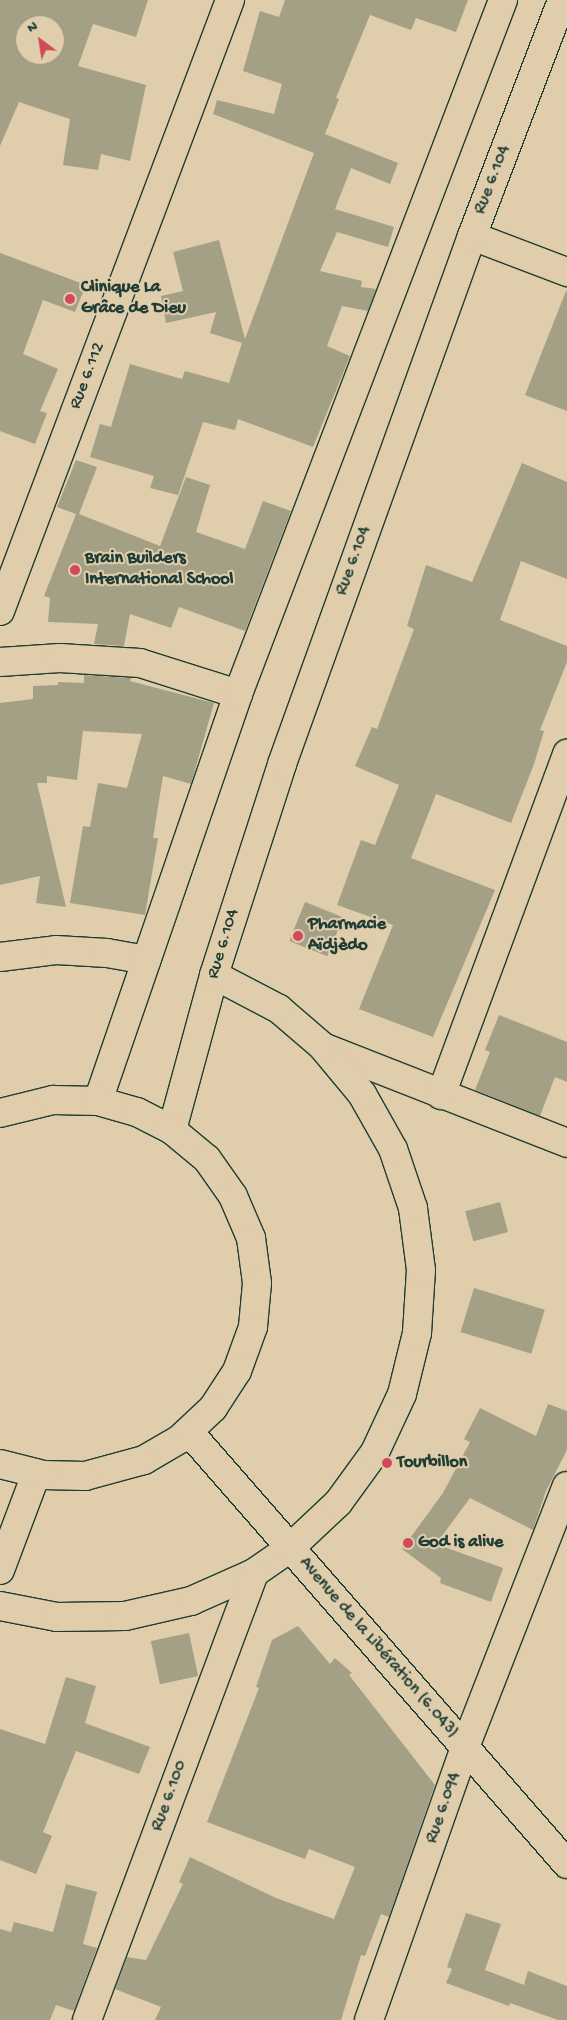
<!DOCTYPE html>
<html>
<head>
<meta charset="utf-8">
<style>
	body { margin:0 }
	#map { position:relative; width:567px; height:2020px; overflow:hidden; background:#dfcdab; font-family:"Gochi Hand",sans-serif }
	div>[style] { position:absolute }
	.building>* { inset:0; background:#a4a086; transform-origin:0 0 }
	.roads { filter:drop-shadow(1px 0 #1f3d34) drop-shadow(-1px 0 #1f3d34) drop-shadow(0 1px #1f3d34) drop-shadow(0 -1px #1f3d34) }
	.minor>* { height:28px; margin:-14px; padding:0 14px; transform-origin:14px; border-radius:14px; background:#dfcdab }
	.major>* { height:28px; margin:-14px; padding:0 14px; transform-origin:14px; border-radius:14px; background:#dfcdab }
	.dots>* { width:14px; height:14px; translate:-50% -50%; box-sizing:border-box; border:2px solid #dfcdab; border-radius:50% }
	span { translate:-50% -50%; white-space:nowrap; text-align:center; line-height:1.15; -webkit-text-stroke:4px #dfcdab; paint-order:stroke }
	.street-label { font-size:18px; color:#1f3d34 }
	.poi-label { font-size:18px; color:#1f3d34; font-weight:700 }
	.left { translate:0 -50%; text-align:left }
	.north { position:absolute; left:15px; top:15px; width:50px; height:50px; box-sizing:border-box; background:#dfcdab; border:1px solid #92937b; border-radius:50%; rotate:329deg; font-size:14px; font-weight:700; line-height:20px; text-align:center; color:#1f3d34 }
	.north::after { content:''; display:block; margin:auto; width:18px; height:22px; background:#d1495b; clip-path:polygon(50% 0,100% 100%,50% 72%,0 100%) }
</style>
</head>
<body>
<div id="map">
	<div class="building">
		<div style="clip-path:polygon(evenodd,0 0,148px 0,136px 37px,93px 24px,78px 66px,146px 85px,130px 161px,101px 154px,98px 170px,63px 165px,70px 119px,19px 102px,0 146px,0 0,25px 25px,55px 25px,55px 55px,25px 55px,25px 25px)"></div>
		<div style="clip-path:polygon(285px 0,468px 0,456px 32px,416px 18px,411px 30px,370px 15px,336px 98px,339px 99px,325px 134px,398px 163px,390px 184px,351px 168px,335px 209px,394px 227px,388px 247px,337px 232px,320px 271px,362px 281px,361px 287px,376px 289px,368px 311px,342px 306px,327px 346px,350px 356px,313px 447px,238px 419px,235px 430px,203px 422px,178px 495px,150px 488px,154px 476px,90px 457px,100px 424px,111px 427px,130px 364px,182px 379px,185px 371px,229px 383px,242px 343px,210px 333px,216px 312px,166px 323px,161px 296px,183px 291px,173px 252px,219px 240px,245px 339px,314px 153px,213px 114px,217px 100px,274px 114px,282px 84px,243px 71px,260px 11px,279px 17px)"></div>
		<div style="clip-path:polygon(0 253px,86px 285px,75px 312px,43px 300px,23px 354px,58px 369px,40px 411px,47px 413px,35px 444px,0 431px)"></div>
		<div style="clip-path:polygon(566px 291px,567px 291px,567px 411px,525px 395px)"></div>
		<div style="clip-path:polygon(76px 460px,97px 467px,79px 514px,160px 546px,186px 477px,210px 485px,196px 532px,245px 549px,263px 501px,291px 511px,245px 631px,179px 607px,171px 628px,130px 614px,124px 646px,94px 644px,98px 624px,48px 622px,50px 598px,44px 596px,76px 514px,57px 507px)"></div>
		<div style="clip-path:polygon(522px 463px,567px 482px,567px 579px,521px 561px,500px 620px,567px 646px,567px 662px,540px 730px,544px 731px,534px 764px,511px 823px,436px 794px,411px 858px,495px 890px,433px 1037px,359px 1009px,393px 925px,337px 905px,361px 840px,375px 845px,399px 785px,355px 766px,372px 727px,377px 729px,414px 629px,407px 626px,426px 565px,472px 582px)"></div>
		<div style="clip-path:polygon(84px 675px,131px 678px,130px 681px,214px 703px,191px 784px,163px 776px,153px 838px,158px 838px,145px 915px,70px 903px,83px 826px,90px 827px,98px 783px,127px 788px,142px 734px,83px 731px,77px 780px,47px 776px,47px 783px,37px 783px,66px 907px,36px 903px,40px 876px,0 885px,0 703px,33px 699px,33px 686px,58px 685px,58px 682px,84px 683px)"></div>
		<div style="left:305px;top:902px;width:41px;height:42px;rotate:22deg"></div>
		<div style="clip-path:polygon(499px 1015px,567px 1042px,567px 1082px,555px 1077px,540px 1116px,475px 1090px,490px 1052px,485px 1050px)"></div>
		<div style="left:500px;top:1202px;width:31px;height:36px;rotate:75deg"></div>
		<div style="left:474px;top:1288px;width:74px;height:46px;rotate:17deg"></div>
		<div style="clip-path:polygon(548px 1404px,567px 1411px,567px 1450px,546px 1491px,533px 1530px,470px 1498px,436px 1544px,503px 1568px,491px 1602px,440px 1583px,441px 1578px,402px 1549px,443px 1493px,470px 1442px,464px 1439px,480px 1408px,536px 1436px)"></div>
		<div style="clip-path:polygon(298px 1626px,330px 1664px,335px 1658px,352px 1673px,349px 1675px,435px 1785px,389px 1917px,381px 1914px,365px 1956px,361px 1955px,341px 2020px,155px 2020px,161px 2007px,115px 1989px,127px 1957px,146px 1960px,183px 1884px,179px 1882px,190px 1857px,276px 1898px,334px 1919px,355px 1867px,309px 1849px,305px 1859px,207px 1822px,259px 1688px,256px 1687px,272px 1640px)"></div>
		<div style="left:189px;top:1633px;width:44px;height:39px;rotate:78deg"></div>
		<div style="clip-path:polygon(66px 1677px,96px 1686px,85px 1723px,150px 1747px,139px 1774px,76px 1751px,43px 1832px,52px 1836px,36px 1874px,0 1860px,0 1729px,45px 1744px)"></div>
		<div style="clip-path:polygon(66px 1884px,97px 1892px,83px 1944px,97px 1948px,74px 2011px,56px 2005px,50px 2020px,0 2020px,0 1929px,11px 1932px,14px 1922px,53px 1932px)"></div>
		<div style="clip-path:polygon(466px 1913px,501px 1924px,485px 1970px,524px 1985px,528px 1971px,567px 1986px,567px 2020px,558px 2020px,510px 2003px,509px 2006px,446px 1983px,452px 1969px,447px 1967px)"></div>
	</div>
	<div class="roads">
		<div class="minor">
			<div style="left:472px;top:236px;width:102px;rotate:20.8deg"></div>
			<div style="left:0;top:611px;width:653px;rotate:-69.37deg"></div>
			<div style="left:0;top:662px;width:60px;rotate:-3.8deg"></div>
			<div style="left:60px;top:658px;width:80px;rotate:3.6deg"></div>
			<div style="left:140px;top:663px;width:103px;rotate:17.6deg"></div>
			<div style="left:0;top:957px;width:56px;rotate:-7.1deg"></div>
			<div style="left:56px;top:950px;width:51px;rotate:3.4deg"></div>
			<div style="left:107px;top:953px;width:40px;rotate:10deg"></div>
			<div style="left:325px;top:1048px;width:260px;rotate:21.4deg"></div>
			<div style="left:441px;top:1095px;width:364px;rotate:-69.7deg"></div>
			<div style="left:98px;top:1101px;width:430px;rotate:-71deg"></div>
			<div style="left:238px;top:694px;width:743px;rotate:-69.1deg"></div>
			<div style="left:172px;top:1130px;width:161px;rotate:-74.8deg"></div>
			<div style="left:214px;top:975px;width:222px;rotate:-72.1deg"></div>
			<div style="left:282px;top:764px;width:561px;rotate:-70.21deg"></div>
			<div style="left:472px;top:236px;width:253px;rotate:-69.1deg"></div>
			<div style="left:0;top:1570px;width:103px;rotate:-69.4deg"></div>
			<div style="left:0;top:1606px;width:58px;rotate:10.9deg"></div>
			<div style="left:57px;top:1617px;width:68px;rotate:-0.8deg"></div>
			<div style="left:125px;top:1616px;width:68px;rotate:-12.8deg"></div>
			<div style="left:191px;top:1601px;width:69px;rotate:-24deg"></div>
			<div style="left:254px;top:1573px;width:44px;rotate:-34.8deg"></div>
			<div style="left:290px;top:1548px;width:66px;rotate:-43.2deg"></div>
			<div style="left:338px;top:1503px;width:63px;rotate:-54deg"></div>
			<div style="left:375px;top:1452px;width:64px;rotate:-65deg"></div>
			<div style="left:402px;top:1394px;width:63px;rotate:-76.2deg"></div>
			<div style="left:417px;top:1333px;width:63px;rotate:-86.4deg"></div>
			<div style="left:421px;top:1270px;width:63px;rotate:-97.4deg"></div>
			<div style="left:413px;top:1208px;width:62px;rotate:-108.7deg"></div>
			<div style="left:393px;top:1149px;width:63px;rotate:-119.4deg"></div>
			<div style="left:362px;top:1094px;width:62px;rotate:-129.8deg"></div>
			<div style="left:322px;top:1046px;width:57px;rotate:-139.3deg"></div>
			<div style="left:279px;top:1009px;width:73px;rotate:-152.4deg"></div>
			<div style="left:87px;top:2020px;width:477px;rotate:-69.5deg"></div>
			<div style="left:369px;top:2020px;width:289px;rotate:-70.6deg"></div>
			<div style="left:465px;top:1747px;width:280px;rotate:-68.7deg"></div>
		</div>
		<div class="major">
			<div style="left:0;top:1113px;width:55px;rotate:-13.8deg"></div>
			<div style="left:53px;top:1100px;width:45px;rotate:1.3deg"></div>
			<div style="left:98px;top:1101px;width:41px;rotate:15.8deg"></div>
			<div style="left:137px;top:1112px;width:39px;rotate:27deg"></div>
			<div style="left:172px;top:1130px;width:45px;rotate:39.6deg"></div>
			<div style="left:207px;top:1159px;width:45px;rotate:54.9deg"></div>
			<div style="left:233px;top:1196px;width:46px;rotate:66.8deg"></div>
			<div style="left:251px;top:1238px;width:45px;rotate:82.4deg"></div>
			<div style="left:257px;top:1283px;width:44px;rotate:95.2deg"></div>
			<div style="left:253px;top:1327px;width:47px;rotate:110deg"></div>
			<div style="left:237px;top:1371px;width:44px;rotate:123deg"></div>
			<div style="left:213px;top:1408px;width:45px;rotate:136.8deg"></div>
			<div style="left:180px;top:1439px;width:42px;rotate:149.7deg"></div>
			<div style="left:144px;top:1460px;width:61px;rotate:164.8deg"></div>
			<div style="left:85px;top:1476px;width:41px;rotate:-178.6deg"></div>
			<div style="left:44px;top:1475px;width:45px;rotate:-166deg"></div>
			<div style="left:189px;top:1432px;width:574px;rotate:48.81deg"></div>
		</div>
	</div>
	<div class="dots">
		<div style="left:70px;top:299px;background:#d1495b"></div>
		<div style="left:75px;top:570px;background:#d1495b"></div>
		<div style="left:298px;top:936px;background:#d1495b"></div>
		<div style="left:387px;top:1463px;background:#d1495b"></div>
		<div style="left:408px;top:1543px;background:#d1495b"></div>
	</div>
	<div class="street-label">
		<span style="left:493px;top:180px;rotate:-69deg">Rue 6.104</span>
		<span style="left:88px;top:376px;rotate:-69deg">Rue 6.112</span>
		<span style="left:354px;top:561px;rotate:-70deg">Rue 6.104</span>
		<span style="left:224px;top:944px;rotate:-73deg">Rue 6.104</span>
		<span style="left:378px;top:1648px;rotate:49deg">Avenue de la Libération (6.043)</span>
		<span style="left:170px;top:1796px;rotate:-70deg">Rue 6.100</span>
		<span style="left:444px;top:1808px;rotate:-71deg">Rue 6.094</span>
	</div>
	<div class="poi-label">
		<span class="left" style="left:81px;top:299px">Clinique La<br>Grâce de Dieu</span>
		<span class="left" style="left:85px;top:570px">Brain Builders<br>International School</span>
		<span class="left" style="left:308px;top:936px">Pharmacie<br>Aïdjèdo</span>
		<span class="left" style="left:397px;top:1463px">Tourbillon</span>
		<span class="left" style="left:418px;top:1543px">God is alive</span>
	</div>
	<div class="north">N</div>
</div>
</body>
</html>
